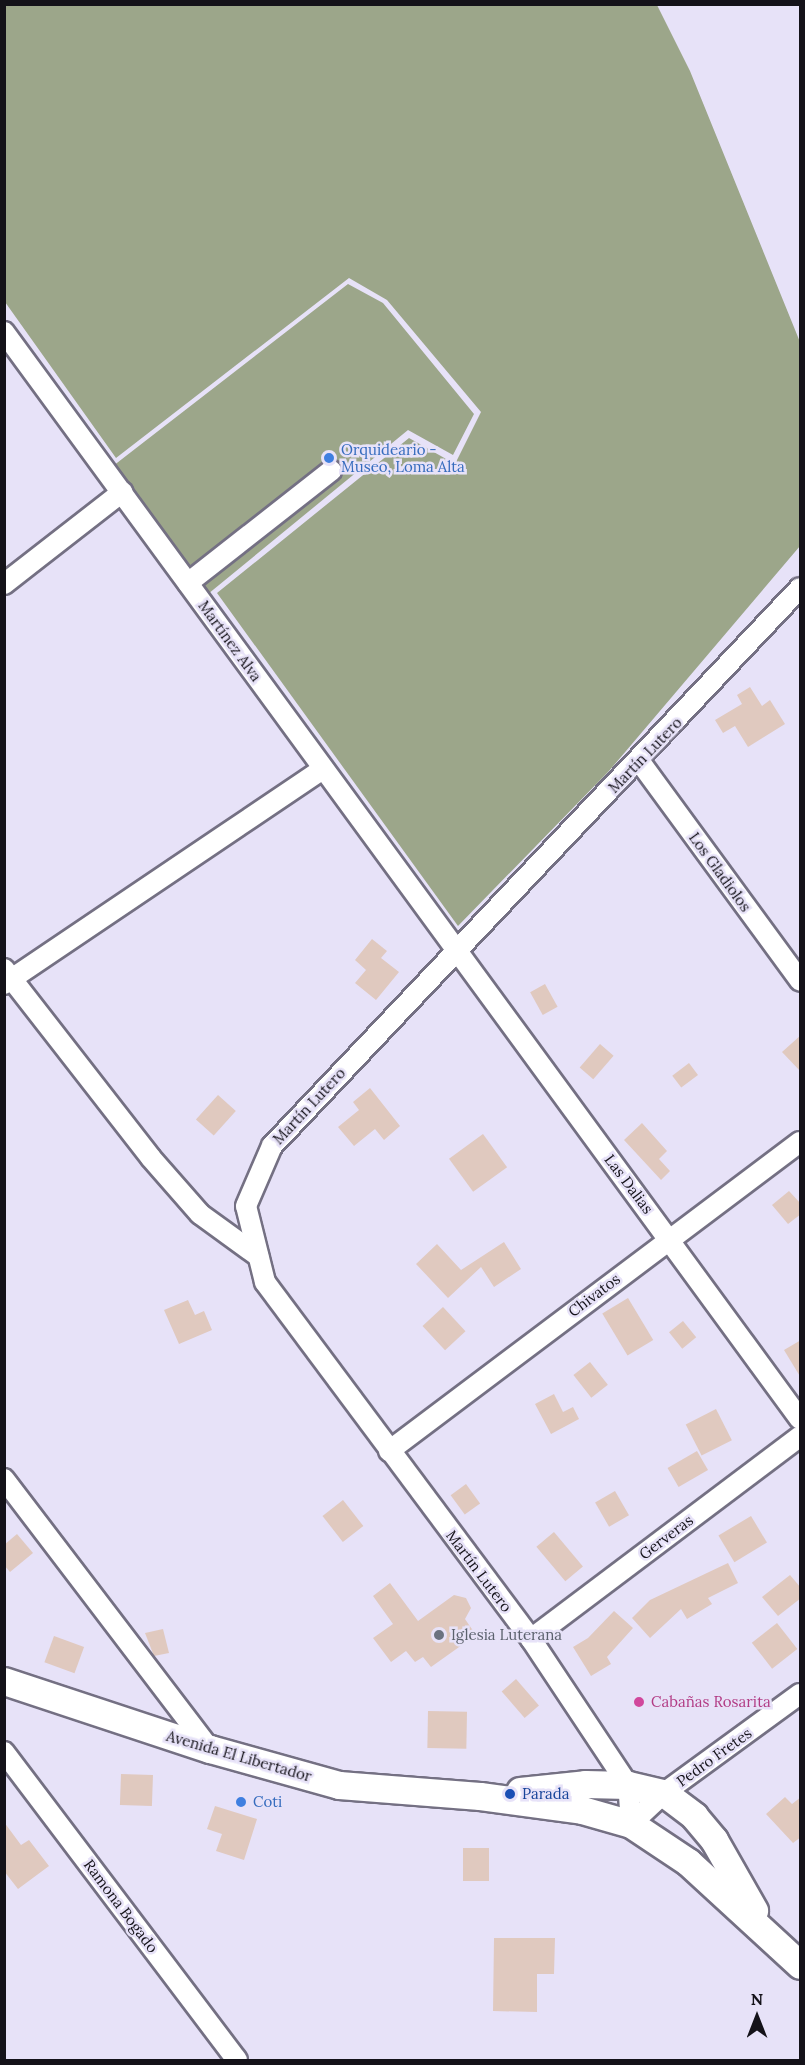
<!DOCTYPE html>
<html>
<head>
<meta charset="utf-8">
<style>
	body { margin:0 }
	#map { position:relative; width:805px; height:2065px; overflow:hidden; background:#e7e2f8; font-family:Lora,serif }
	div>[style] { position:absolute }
	.forest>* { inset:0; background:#9ca68a }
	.building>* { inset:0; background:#e0c9bf; transform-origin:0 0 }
	.roads { filter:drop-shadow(2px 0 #747083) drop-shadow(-2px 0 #747083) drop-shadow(0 2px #747083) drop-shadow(0 -2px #747083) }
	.street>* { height:20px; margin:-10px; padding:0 10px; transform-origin:10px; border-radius:10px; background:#fff }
	.secondary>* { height:27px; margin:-13.5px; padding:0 13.5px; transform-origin:13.5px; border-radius:13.5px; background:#fff }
	.dots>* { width:16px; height:16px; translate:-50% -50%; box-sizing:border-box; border:3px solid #e7e2f8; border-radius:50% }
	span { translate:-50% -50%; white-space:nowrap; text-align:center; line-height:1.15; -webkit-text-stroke:5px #e7e2f8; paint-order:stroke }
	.shop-label { font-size:15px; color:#366cbe }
	.left { translate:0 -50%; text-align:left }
	.street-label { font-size:15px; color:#141219 }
	.worship-label { font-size:15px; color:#5b616d }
	.hotel-label { font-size:15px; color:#b23c85 }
	.transit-label { font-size:15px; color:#164399 }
	.frame { position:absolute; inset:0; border:6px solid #141219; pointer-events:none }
	.north { position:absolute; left:727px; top:1987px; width:60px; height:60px; -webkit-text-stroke:4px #e7e2f8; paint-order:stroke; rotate:0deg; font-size:16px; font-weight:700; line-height:24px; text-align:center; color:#141219 }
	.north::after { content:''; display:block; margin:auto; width:21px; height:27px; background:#141219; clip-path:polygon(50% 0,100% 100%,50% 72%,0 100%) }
</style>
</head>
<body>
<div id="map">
	<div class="forest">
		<div style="clip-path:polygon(4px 5px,657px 5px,690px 71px,800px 342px,800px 546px,609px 771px,458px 926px,217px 593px,409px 438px,455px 464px,481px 412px,387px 300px,349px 278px,116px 458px,5px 302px)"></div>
		<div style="clip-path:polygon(348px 284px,383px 303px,474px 414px,453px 455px,408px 430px,208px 594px,113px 466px)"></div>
	</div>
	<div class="building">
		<div style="clip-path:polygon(750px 687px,762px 706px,770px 700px,785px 724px,748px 747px,735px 726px,723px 733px,715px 720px,742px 704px,737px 695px)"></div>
		<div style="clip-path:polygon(372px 939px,387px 951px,381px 958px,399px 972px,376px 1000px,355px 983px,366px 970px,355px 960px)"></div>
		<div style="left:545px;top:984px;width:26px;height:17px;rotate:61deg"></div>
		<div style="clip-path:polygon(801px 1035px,801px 1072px,782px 1052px)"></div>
		<div style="left:600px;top:1044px;width:18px;height:31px;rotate:41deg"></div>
		<div style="left:689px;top:1063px;width:15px;height:21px;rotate:53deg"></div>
		<div style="clip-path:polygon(370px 1088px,400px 1126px,384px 1140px,375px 1129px,354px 1146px,338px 1127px,359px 1110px,353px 1102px)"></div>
		<div style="left:218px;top:1095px;width:24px;height:33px;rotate:42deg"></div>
		<div style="clip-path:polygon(642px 1123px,667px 1151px,659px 1159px,670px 1171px,661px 1180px,624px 1140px)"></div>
		<div style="left:483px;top:1134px;width:41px;height:42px;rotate:54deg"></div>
		<div style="clip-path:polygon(789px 1191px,801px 1204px,801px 1214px,788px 1224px,772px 1205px)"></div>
		<div style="clip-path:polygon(504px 1242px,521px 1269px,494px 1287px,481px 1267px,448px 1298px,416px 1264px,437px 1244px,461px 1270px)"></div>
		<div style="left:628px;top:1298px;width:49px;height:30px;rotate:59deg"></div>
		<div style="clip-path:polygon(188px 1300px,195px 1315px,204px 1311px,212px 1330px,179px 1344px,164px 1310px)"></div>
		<div style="left:443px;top:1307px;width:33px;height:28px;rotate:47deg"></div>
		<div style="left:683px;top:1321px;width:21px;height:18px;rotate:51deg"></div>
		<div style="clip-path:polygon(801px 1340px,801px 1378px,784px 1350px)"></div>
		<div style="left:590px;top:1362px;width:29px;height:21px;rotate:52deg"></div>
		<div style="clip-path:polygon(554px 1394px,563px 1412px,573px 1407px,579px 1419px,551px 1434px,535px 1404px)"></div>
		<div style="left:716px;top:1409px;width:35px;height:34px;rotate:63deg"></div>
		<div style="left:697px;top:1451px;width:22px;height:34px;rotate:60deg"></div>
		<div style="left:466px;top:1484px;width:24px;height:19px;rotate:54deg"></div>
		<div style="left:615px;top:1491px;width:28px;height:23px;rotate:60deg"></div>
		<div style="left:343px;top:1500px;width:33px;height:26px;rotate:52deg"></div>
		<div style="left:751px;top:1516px;width:31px;height:38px;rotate:59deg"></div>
		<div style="left:554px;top:1532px;width:45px;height:23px;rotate:50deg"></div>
		<div style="clip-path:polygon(17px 1534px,33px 1553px,10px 1572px,4px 1565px,4px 1545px)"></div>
		<div style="clip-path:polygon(728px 1563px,738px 1583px,708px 1598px,712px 1604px,687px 1619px,681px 1609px,650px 1638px,632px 1618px,650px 1600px)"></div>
		<div style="clip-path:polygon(790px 1575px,801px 1588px,801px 1598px,778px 1616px,762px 1597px)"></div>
		<div style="clip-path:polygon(390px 1583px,418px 1621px,454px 1595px,466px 1598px,471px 1608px,465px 1619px,476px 1635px,431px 1667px,423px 1657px,415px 1662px,406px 1651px,391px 1662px,373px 1638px,393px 1624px,373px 1596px)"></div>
		<div style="clip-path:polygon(614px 1611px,633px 1628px,607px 1657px,611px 1664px,591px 1676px,573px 1647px,588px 1638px)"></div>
		<div style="left:777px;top:1623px;width:33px;height:32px;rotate:52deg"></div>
		<div style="clip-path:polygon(163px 1629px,169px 1653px,154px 1656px,145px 1633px)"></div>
		<div style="left:54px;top:1636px;width:32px;height:28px;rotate:20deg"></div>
		<div style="left:516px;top:1679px;width:35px;height:19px;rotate:49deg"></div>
		<div style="left:428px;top:1711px;width:39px;height:37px;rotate:1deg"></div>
		<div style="left:121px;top:1774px;width:32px;height:31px;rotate:2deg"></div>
		<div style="clip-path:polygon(785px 1797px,792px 1804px,801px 1797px,801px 1837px,793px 1843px,766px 1814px)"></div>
		<div style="clip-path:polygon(215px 1806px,257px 1819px,244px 1860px,216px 1851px,222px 1834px,207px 1829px)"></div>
		<div style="clip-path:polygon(4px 1822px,21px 1845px,29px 1840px,49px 1866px,18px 1889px,4px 1871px)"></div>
		<div style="left:463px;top:1848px;width:26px;height:33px"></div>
		<div style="clip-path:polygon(494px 1938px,555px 1938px,554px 1974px,537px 1974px,537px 2012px,493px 2011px)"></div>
	</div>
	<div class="roads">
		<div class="street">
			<div style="left:4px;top:332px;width:1347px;rotate:53.79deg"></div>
			<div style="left:188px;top:583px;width:182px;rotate:-38.1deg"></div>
			<div style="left:4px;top:584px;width:150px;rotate:-37.9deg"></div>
			<div style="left:640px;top:762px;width:271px;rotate:53.8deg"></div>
			<div style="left:4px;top:969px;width:239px;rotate:52.1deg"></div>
			<div style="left:151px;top:1158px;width:74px;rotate:48.8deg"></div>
			<div style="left:200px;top:1214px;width:72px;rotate:35.9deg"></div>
			<div style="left:4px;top:984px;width:385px;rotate:-34deg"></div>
			<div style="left:389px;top:1451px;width:514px;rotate:-36.94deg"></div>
			<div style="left:4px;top:1479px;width:340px;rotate:52.7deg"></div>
			<div style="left:531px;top:1639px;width:337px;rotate:-37deg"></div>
			<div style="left:4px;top:1752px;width:386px;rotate:52.9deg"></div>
			<div style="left:631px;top:1824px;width:39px;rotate:-94deg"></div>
			<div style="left:628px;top:1785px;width:175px;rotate:-123.6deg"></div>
			<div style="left:531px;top:1639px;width:445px;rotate:-126.7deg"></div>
			<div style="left:265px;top:1282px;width:78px;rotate:-104deg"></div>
			<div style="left:246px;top:1206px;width:65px;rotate:-66.6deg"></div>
			<div style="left:272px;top:1146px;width:768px;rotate:-46.58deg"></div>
			<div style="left:631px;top:1824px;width:45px;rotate:-43.2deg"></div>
			<div style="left:664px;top:1793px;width:168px;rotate:-36.1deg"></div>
		</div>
		<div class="secondary">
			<div style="left:4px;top:1681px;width:217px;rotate:18.3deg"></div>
			<div style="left:210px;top:1749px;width:134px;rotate:15.6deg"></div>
			<div style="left:339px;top:1785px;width:141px;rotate:4.5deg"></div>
			<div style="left:480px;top:1796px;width:103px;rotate:7.8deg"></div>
			<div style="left:582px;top:1810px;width:51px;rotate:15.9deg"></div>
			<div style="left:631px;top:1824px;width:69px;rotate:33.7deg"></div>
			<div style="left:688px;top:1862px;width:152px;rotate:42.6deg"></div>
			<div style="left:520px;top:1791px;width:65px;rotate:-6.1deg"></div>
			<div style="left:585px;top:1784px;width:43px;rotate:1.3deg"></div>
			<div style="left:628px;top:1785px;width:37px;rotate:13deg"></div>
			<div style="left:664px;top:1793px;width:38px;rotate:37deg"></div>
			<div style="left:694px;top:1816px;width:31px;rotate:50deg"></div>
			<div style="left:714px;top:1840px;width:81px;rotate:60.3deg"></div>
		</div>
	</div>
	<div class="dots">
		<div style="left:329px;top:458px;background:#3f7fe0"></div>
		<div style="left:439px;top:1635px;background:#6b7280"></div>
		<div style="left:639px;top:1702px;background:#d1479c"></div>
		<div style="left:510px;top:1794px;background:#1a4fb4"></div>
		<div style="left:241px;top:1802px;background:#3f7fe0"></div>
	</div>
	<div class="shop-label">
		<span class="left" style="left:341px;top:458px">Orquideario -<br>Museo, Loma Alta</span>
		<span class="left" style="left:253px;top:1802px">Coti</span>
	</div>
	<div class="street-label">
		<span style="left:230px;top:641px;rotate:54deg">Martínez Alva</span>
		<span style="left:645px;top:755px;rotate:-46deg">Martín Lutero</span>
		<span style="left:720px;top:872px;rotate:54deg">Los Gladiolos</span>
		<span style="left:309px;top:1106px;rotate:-47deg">Martín Lutero</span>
		<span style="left:629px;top:1184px;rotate:53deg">Las Dalias</span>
		<span style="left:594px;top:1295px;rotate:-37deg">Chivatos</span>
		<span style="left:666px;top:1537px;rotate:-37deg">Gerveras</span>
		<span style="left:479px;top:1571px;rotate:53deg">Martín Lutero</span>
		<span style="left:239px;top:1756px;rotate:16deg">Avenida El Libertador</span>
		<span style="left:714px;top:1757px;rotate:-36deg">Pedro Fretes</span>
		<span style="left:121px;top:1906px;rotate:53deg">Ramona Bogado</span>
	</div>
	<div class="worship-label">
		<span class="left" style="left:451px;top:1635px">Iglesia Luterana</span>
	</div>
	<div class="hotel-label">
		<span class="left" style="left:651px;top:1702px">Cabañas Rosarita</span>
	</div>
	<div class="transit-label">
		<span class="left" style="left:522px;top:1794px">Parada</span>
	</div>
	<div class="frame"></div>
	<div class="north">N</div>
</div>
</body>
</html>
